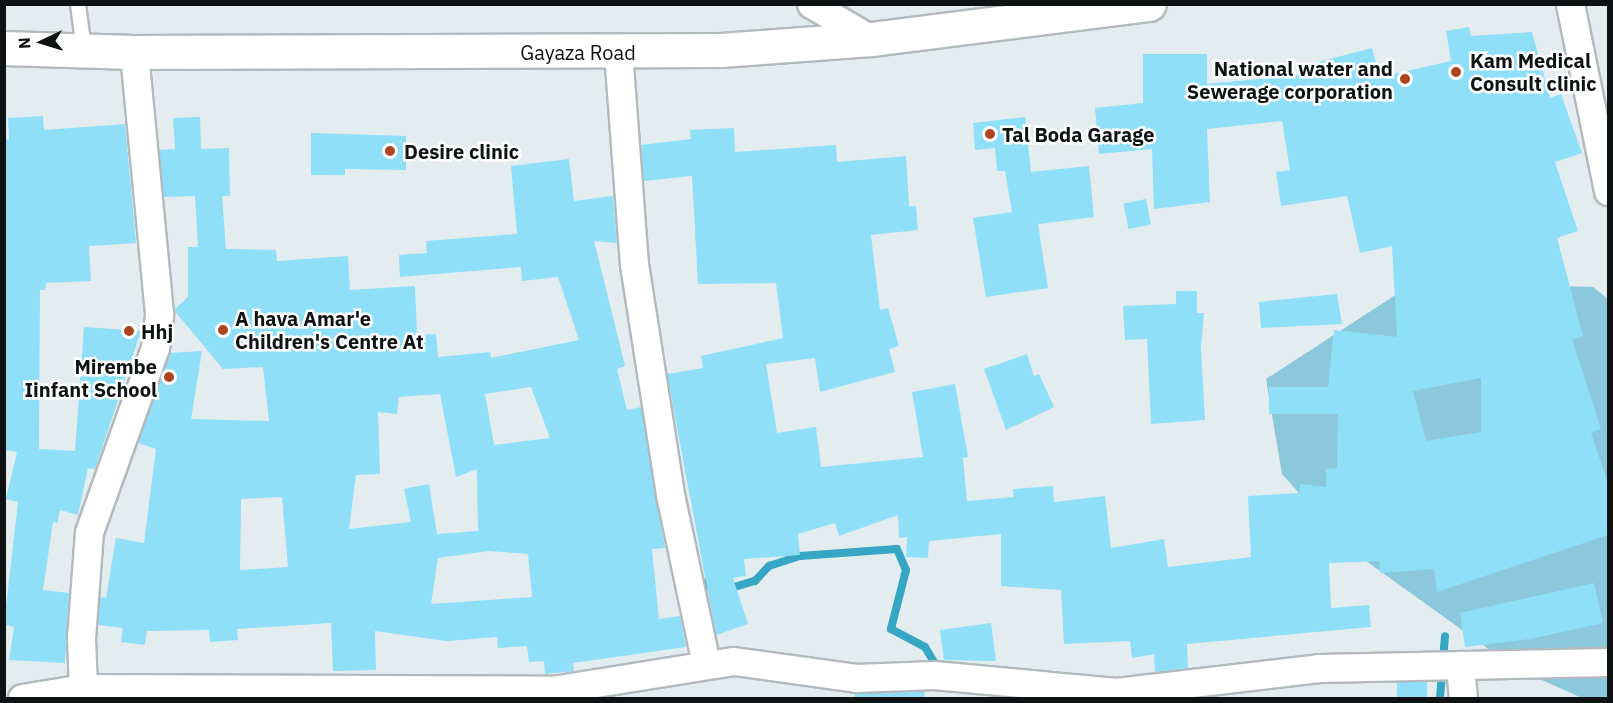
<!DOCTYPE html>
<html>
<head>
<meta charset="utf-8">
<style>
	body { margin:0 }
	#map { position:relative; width:1613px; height:703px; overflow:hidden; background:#e3edf0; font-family:"IBM Plex Sans",sans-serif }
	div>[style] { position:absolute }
	.green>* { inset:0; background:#8bc8dc }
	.stream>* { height:8px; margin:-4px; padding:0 4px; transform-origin:4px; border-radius:4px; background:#35a7c4 }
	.building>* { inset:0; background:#8edff7; transform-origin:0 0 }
	.roads { filter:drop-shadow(2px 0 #b2babd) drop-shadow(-2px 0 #b2babd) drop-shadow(0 2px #b2babd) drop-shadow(0 -2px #b2babd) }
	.lane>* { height:14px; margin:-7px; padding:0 7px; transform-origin:7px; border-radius:7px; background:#fff }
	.street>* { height:27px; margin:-13.5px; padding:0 13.5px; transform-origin:13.5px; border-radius:13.5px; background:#fff }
	.primary>* { height:33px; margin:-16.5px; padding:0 16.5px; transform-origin:16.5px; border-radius:16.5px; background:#fff }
	.dots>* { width:16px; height:16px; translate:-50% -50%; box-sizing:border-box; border:3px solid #fff; border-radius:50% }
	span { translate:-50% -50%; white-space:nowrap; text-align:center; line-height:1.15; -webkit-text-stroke:5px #fff; paint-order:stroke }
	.street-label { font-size:20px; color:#0e1213 }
	.poi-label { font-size:20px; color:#0e1213; font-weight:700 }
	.left { translate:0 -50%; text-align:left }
	.right { translate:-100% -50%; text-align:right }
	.frame { position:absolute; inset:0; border:6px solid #0e1213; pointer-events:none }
	.north { position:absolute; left:12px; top:12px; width:60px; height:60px; -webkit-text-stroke:4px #fff; paint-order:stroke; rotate:266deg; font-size:16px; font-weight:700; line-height:24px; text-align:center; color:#0e1213 }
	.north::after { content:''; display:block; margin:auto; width:21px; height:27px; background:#0e1213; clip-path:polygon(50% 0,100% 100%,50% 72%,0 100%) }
</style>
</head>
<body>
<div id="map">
	<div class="green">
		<div style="clip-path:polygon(1417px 281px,1593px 287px,1608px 299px,1608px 698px,1582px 698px,1515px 668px,1348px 548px,1282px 474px,1266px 379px)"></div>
	</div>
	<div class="stream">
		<div style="left:694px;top:577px;width:28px;rotate:32deg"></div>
		<div style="left:718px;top:592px;width:39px;rotate:-17deg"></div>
		<div style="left:755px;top:581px;width:21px;rotate:-47deg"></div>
		<div style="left:769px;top:566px;width:33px;rotate:-18deg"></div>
		<div style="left:800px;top:556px;width:97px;rotate:-4.1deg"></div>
		<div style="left:897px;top:549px;width:23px;rotate:67deg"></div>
		<div style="left:906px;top:570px;width:61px;rotate:104.3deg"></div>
		<div style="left:891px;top:629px;width:38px;rotate:28deg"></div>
		<div style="left:925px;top:647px;width:27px;rotate:59deg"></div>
		<div style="left:1440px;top:698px;width:62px;rotate:-85.4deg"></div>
	</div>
	<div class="building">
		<div style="clip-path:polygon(evenodd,1469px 27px,1471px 36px,1532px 32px,1550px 98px,1561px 94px,1582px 153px,1555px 162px,1578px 231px,1557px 238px,1583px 336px,1572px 339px,1601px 429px,1591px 433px,1608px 483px,1608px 535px,1437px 592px,1434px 569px,1380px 573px,1379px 561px,1329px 563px,1331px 608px,1369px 605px,1371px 627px,1187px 644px,1188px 668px,1155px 672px,1154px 654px,1132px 658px,1130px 641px,1064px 644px,1061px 590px,1001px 586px,1001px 534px,929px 541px,928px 558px,906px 557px,907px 537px,899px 538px,898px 515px,839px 536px,835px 523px,798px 534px,800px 555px,744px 559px,746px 576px,733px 578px,748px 624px,716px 635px,667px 374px,703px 368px,701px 356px,783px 338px,776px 283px,698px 284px,692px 176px,644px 181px,641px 145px,691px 139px,690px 130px,734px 128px,735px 152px,836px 145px,837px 162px,906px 156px,909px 206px,916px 206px,918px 230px,871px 235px,880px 310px,888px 308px,899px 346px,889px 349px,895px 372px,820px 392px,815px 358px,766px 364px,777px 433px,816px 427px,821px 467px,923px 457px,912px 392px,955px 384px,968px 457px,963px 458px,967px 501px,1014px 497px,1013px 489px,1053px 486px,1054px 502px,1105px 496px,1111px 548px,1164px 539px,1168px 567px,1251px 557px,1248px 496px,1299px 493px,1300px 484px,1326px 487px,1326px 469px,1337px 468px,1338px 414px,1269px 414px,1269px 387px,1328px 387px,1334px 330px,1397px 337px,1392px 246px,1360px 253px,1347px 196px,1281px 206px,1276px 172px,1290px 170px,1282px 121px,1207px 129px,1210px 202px,1154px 209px,1152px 149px,1099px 154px,1095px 108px,1143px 103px,1143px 54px,1207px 54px,1207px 84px,1310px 74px,1307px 65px,1372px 48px,1380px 77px,1451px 61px,1446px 31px,1469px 27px,1481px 378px,1481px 432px,1426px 441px,1413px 391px,1481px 378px)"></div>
		<div style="clip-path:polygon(43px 116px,44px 130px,125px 124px,136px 243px,89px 246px,91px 281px,46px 283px,45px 290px,40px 290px,39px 449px,75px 451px,84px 327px,141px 331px,95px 469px,88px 468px,78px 515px,60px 510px,57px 523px,53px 522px,43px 590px,69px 593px,65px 663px,9px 660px,14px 627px,4px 624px,18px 502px,6px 499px,17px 452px,4px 450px,4px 140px,9px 139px,8px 118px)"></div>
		<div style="clip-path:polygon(evenodd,200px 117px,201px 149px,229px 148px,230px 196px,222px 196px,226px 249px,276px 250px,277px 261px,348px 256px,350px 290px,415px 286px,417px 335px,436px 334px,438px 357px,490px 352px,491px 358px,579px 340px,558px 277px,522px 281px,521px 267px,400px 277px,399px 255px,427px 253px,426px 241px,517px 234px,511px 166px,569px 159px,574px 201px,613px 196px,617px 243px,594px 241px,625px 366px,617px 369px,627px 410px,641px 407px,665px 548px,652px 549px,659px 619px,680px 616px,686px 647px,573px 663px,574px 671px,545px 674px,544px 661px,529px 662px,527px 646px,498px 648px,497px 637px,446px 641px,375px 631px,376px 670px,333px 671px,331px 623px,237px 629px,238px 640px,210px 642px,209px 630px,147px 631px,145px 645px,121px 642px,123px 628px,98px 625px,100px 597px,106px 598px,116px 538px,144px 543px,156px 449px,138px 443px,170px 353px,202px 351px,191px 419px,269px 421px,263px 367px,223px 369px,174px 310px,188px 297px,188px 247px,198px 247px,195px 196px,164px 197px,159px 150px,175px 149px,173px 118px,200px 117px,531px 387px,550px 438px,494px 445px,485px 394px,531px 387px,200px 117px,440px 394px,456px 477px,477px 469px,478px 531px,437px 534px,429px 484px,404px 489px,411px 522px,349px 529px,356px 475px,380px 474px,378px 412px,397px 414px,399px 397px,440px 394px,200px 117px,282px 497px,288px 567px,240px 570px,241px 499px,282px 497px,200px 117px,489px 551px,528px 554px,532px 597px,431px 604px,438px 558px,489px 551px)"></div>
		<div style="clip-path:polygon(1025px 117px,1031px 172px,1089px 166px,1094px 217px,1038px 224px,1048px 288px,986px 297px,973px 218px,1012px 212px,1005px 171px,997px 171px,995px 148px,975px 150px,973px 123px)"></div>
		<div style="clip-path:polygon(311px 133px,406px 136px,406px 170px,345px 169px,345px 175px,311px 175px)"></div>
		<div style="left:1146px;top:199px;width:26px;height:23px;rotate:79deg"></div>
		<div style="clip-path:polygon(1176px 291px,1197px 291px,1197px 313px,1204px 313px,1201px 348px,1205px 420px,1151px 424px,1147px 339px,1125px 340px,1123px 306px,1176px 304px)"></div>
		<div style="clip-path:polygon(1337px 294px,1342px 324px,1261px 328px,1259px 302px)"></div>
		<div style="clip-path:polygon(1027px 354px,1034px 376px,1039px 374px,1054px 407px,1006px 430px,984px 369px)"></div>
		<div style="clip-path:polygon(1594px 583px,1603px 623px,1530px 639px,1465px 647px,1460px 613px)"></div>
		<div style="clip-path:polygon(991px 623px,996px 661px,944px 660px,940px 630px)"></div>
		<div style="left:1397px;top:682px;width:30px;height:17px"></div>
		<div style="clip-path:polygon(924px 691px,925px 699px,855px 699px,855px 694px)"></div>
	</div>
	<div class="roads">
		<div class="lane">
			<div style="left:78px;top:4px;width:46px;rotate:82.6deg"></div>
		</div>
		<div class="street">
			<div style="left:811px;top:4px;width:69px;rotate:30.3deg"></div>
			<div style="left:1570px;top:4px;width:191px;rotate:78.5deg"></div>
			<div style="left:618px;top:52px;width:213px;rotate:85.7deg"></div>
			<div style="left:634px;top:264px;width:238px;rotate:81.1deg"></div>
			<div style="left:671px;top:499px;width:168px;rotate:78deg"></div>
			<div style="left:1460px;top:665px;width:33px;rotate:85deg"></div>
			<div style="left:83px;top:688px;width:469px;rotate:0.2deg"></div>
			<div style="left:552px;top:690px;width:184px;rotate:-9.1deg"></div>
			<div style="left:734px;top:661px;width:123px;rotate:7.9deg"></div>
			<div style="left:856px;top:678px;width:78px;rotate:-2.2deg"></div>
			<div style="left:934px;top:675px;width:183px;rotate:5.3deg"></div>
			<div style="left:22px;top:698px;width:62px;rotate:-9.3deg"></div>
			<div style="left:83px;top:688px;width:50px;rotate:-92.3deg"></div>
			<div style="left:81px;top:638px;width:106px;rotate:-85.7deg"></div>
			<div style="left:89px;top:532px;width:195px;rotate:-70.3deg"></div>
			<div style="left:155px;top:348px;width:35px;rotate:-83deg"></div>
			<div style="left:159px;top:313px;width:262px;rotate:-95.5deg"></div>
			<div style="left:1108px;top:698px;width:10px;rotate:-37deg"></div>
			<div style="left:1116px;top:692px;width:204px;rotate:-6.7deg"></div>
			<div style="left:1319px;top:668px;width:289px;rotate:-1.2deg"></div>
		</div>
		<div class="primary">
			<div style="left:4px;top:48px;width:130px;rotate:1.8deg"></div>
			<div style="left:134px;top:52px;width:587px;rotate:-0.2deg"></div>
			<div style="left:721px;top:50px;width:150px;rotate:-4.2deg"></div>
			<div style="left:871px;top:39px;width:280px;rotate:-7.2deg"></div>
		</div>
	</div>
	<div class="dots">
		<div style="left:1456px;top:72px;background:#ac4520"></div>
		<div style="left:1405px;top:79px;background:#ac4520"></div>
		<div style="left:990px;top:134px;background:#ac4520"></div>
		<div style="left:390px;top:151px;background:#ac4520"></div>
		<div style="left:223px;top:330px;background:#ac4520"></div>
		<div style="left:129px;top:331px;background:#ac4520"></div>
		<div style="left:169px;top:377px;background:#ac4520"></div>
	</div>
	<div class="street-label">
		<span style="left:578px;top:52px">Gayaza Road</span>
	</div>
	<div class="poi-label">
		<span class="left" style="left:1470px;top:72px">Kam Medical<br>Consult clinic</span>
		<span class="right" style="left:1393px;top:80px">National water and<br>Sewerage corporation</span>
		<span class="left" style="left:1002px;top:134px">Tal Boda Garage</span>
		<span class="left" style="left:404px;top:151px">Desire clinic</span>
		<span class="left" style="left:235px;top:330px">A hava Amar'e<br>Children's Centre At</span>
		<span class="left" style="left:141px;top:331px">Hhj</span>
		<span class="right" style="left:157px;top:378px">Mirembe<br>Iinfant School</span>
	</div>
	<div class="frame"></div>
	<div class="north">N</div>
</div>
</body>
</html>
